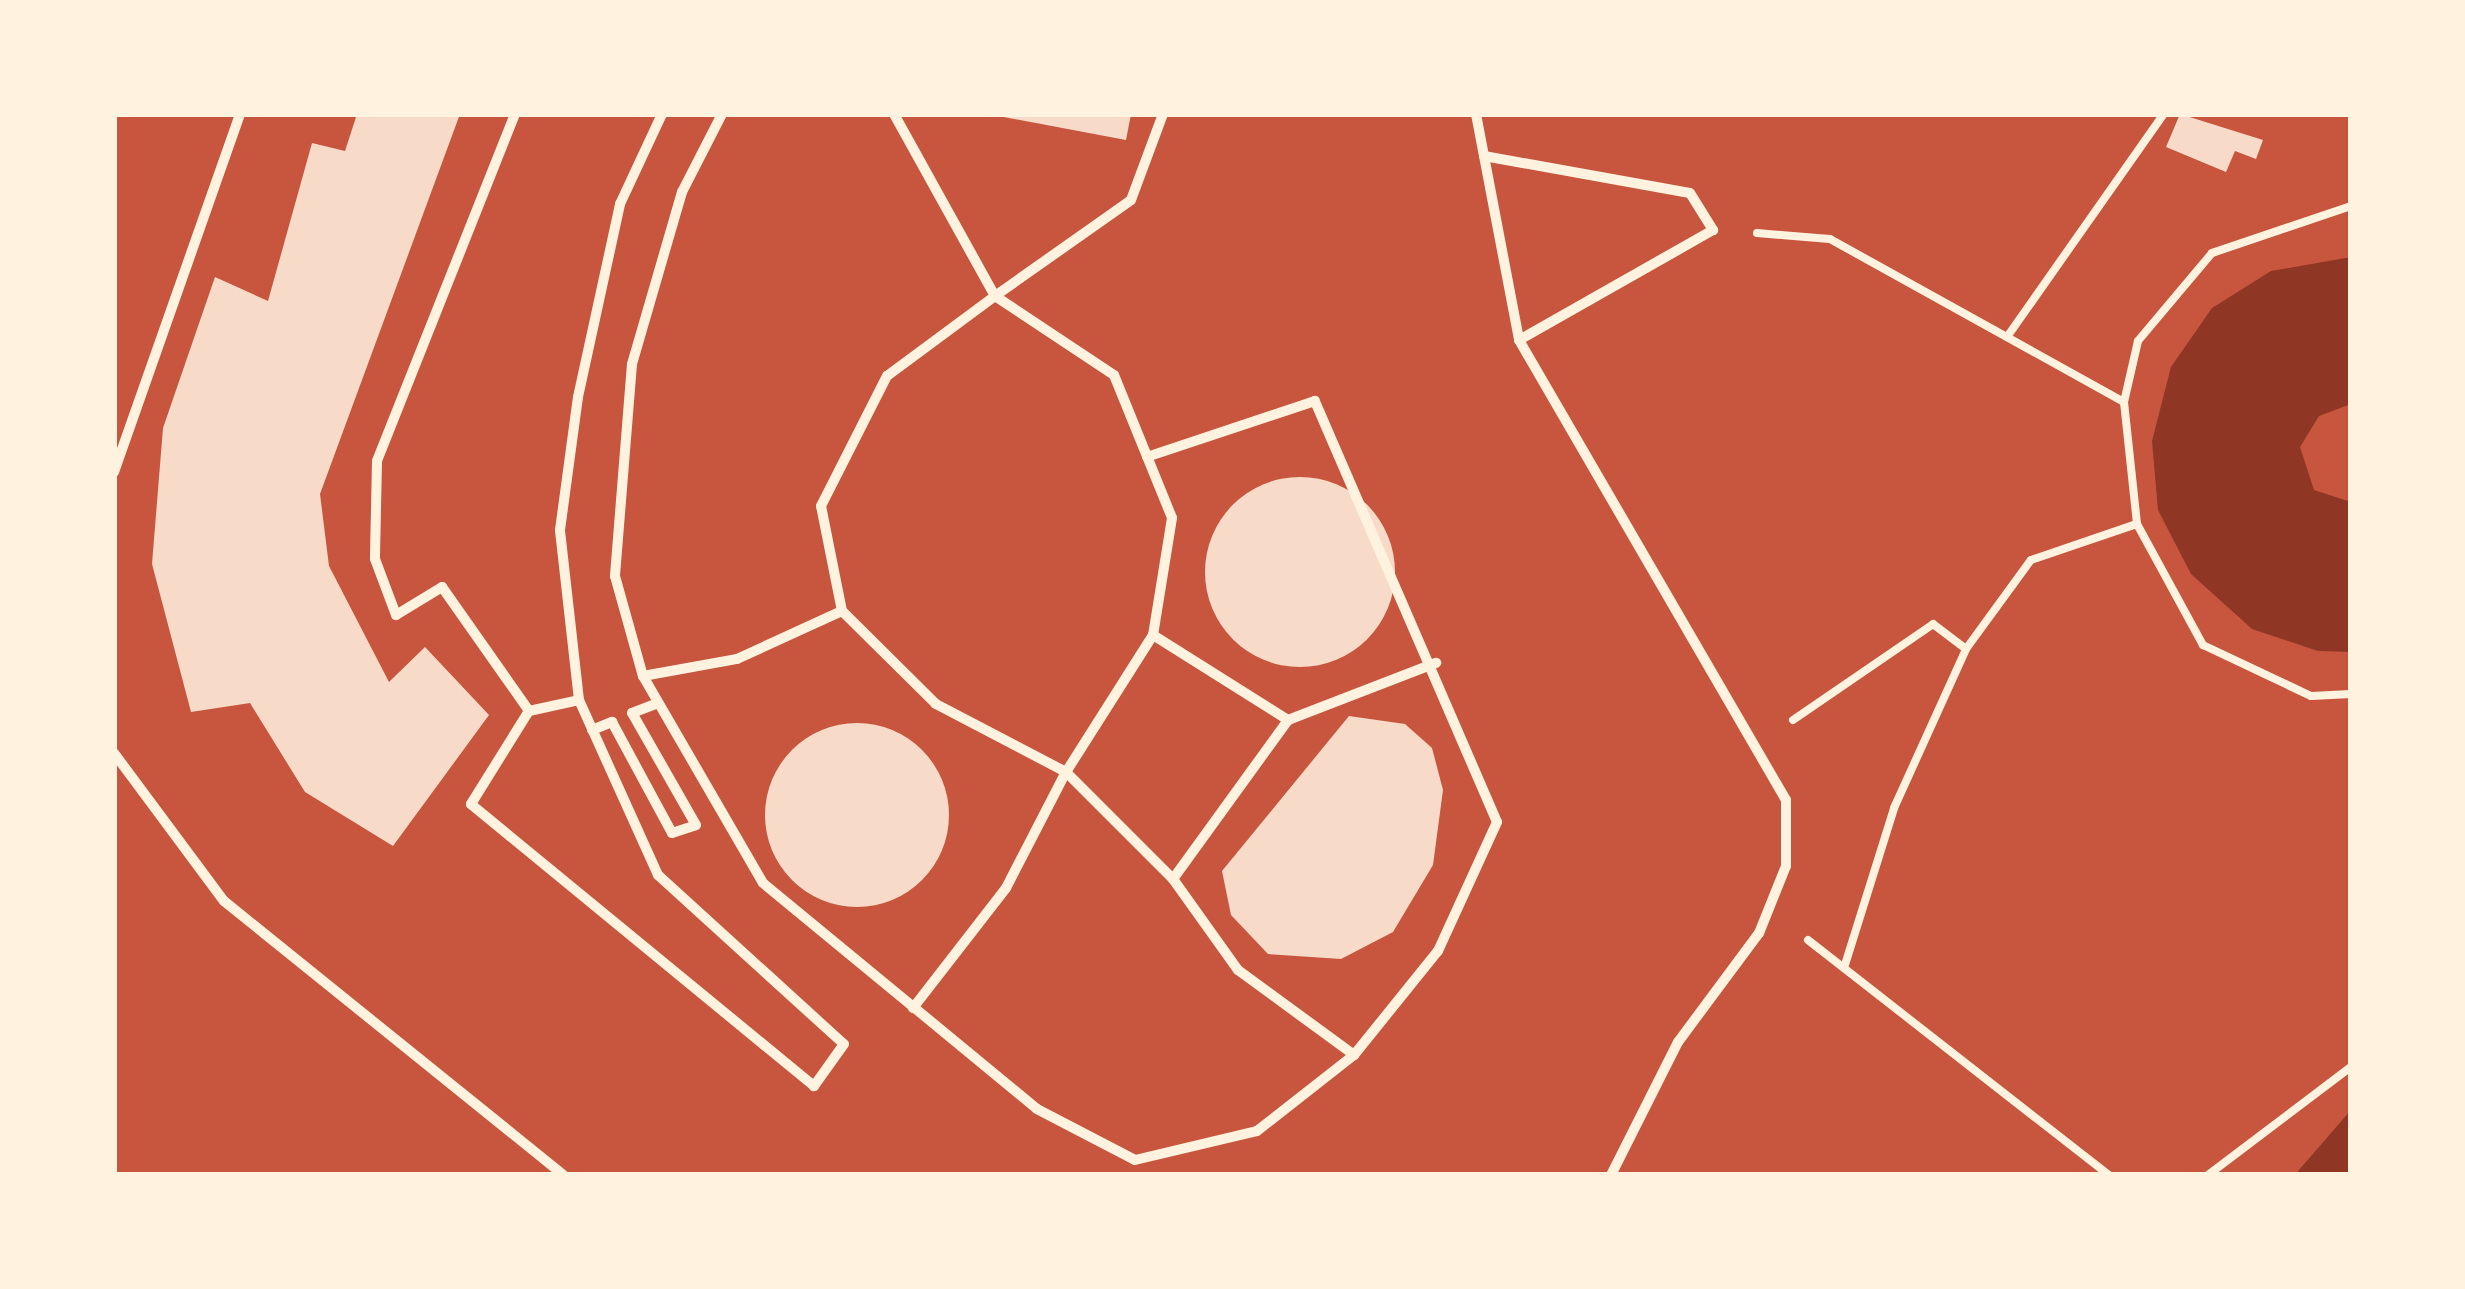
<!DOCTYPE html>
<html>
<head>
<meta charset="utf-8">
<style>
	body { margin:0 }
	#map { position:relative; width:2465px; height:1289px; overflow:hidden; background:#c8553d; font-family:Roboto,sans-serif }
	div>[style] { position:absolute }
	.water>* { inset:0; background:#8f3625 }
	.building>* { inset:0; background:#f7dbc8 }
	.round { border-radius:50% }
	.path>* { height:8px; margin:-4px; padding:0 4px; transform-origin:4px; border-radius:4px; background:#fff3e0 }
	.pedestrian>* { height:10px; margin:-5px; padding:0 5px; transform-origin:5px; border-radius:5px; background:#fff3e0 }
	span { translate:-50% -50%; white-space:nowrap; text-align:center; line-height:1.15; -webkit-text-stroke:9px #fff3e0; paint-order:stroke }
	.frame { position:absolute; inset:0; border:117px solid #fff3e0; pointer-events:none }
</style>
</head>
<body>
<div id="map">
	<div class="water">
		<div style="clip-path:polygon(2351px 257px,2351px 404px,2319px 416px,2300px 447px,2314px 490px,2351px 502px,2351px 652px,2318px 651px,2252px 629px,2191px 574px,2158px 510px,2152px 441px,2171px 367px,2212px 308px,2271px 271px)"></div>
		<div style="clip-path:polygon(2351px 1110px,2351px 1175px,2296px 1175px,2299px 1170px)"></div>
	</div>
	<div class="building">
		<div style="clip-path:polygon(357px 114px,460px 114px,320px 494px,329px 566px,389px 682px,425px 647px,489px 715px,393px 846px,305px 792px,250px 703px,191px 712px,152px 564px,163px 428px,215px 277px,268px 301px,312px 143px,345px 151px)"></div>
		<div style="clip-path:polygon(988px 114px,1131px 114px,1126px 140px)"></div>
		<div style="clip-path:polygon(2180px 114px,2263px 140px,2256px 159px,2235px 151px,2226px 172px,2166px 147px)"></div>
		<div class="round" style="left:1205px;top:477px;width:190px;height:190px"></div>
		<div style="clip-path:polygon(1349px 716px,1405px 724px,1432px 748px,1443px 790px,1433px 865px,1393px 932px,1341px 959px,1268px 954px,1231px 915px,1222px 871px)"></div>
		<div class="round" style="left:765px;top:723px;width:184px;height:184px"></div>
	</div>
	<div class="path">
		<div style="left:2351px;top:206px;width:147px;rotate:161.3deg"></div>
		<div style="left:2212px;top:253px;width:115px;rotate:130.1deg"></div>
		<div style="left:2138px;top:341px;width:63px;rotate:102.9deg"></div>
		<div style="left:2124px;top:402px;width:123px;rotate:83.9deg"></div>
		<div style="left:2137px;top:524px;width:138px;rotate:61.4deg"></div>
		<div style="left:2203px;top:645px;width:119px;rotate:25.3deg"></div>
		<div style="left:2311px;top:696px;width:40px;rotate:-2.9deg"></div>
		<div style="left:1757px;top:233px;width:73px;rotate:4.7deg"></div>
		<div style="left:1830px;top:239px;width:336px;rotate:29deg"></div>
		<div style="left:2007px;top:337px;width:273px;rotate:-54.9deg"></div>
		<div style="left:1793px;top:720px;width:170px;rotate:-34.4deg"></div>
		<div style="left:1933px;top:624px;width:41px;rotate:37.1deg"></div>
		<div style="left:1808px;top:940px;width:382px;rotate:38deg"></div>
		<div style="left:1844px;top:968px;width:168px;rotate:-72.6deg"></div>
		<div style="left:1894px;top:808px;width:175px;rotate:-65.6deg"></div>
		<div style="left:1966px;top:649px;width:110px;rotate:-53.9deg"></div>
		<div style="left:2031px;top:560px;width:112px;rotate:-18.8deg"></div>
		<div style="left:2208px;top:1175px;width:179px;rotate:-37.1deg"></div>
	</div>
	<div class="pedestrian">
		<div style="left:515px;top:114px;width:373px;rotate:111.7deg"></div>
		<div style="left:377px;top:461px;width:98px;rotate:91.2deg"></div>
		<div style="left:375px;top:559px;width:60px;rotate:69.4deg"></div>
		<div style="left:396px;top:615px;width:54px;rotate:-31.3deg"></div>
		<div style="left:442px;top:587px;width:151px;rotate:54.9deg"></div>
		<div style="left:722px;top:114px;width:88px;rotate:117.1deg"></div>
		<div style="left:682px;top:192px;width:179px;rotate:106.2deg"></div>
		<div style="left:632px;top:364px;width:213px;rotate:94.6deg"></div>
		<div style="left:615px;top:576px;width:104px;rotate:74.4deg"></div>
		<div style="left:643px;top:676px;width:239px;rotate:59.9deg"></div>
		<div style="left:763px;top:883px;width:355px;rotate:39.5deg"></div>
		<div style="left:1037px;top:1109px;width:110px;rotate:27.5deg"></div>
		<div style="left:1135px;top:1160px;width:125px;rotate:-13.4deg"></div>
		<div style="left:1257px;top:1131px;width:123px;rotate:-38.1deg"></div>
		<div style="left:1354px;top:1055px;width:134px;rotate:-51.1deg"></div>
		<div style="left:1438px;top:951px;width:142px;rotate:-65.4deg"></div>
		<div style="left:1497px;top:822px;width:459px;rotate:-113.4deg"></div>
		<div style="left:1315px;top:401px;width:177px;rotate:161.6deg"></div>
		<div style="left:894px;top:114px;width:208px;rotate:61deg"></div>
		<div style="left:995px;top:296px;width:143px;rotate:33.6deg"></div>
		<div style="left:1114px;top:375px;width:154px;rotate:67.9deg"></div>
		<div style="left:1172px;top:518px;width:119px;rotate:99.2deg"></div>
		<div style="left:1153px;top:635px;width:162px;rotate:122.4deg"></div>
		<div style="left:1066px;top:772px;width:147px;rotate:-152.4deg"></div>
		<div style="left:936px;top:704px;width:132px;rotate:-135.3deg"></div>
		<div style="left:842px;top:611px;width:107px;rotate:-101.3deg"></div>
		<div style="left:821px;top:506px;width:146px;rotate:-63.1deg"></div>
		<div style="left:887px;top:376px;width:134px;rotate:-36.5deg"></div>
		<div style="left:995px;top:296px;width:166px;rotate:-35.2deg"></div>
		<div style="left:1131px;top:200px;width:92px;rotate:-69.6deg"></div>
		<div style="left:1476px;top:114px;width:230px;rotate:79.2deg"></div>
		<div style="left:1519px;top:340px;width:532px;rotate:59.87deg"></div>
		<div style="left:1786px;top:800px;width:66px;rotate:90deg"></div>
		<div style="left:1786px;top:866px;width:72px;rotate:111.9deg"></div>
		<div style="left:1759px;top:933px;width:136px;rotate:126.6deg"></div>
		<div style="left:1678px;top:1042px;width:149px;rotate:116.7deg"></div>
		<div style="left:1484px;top:156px;width:209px;rotate:10.2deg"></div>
		<div style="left:1690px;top:193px;width:44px;rotate:58.1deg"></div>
		<div style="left:1713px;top:230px;width:223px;rotate:150.4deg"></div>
		<div style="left:114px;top:472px;width:380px;rotate:-70.6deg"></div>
		<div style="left:1153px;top:635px;width:160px;rotate:32.2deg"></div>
		<div style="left:1288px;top:720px;width:159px;rotate:-21.1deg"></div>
		<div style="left:643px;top:676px;width:96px;rotate:-10.3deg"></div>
		<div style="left:737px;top:659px;width:115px;rotate:-24.6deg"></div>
		<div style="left:579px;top:700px;width:192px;rotate:65.7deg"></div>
		<div style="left:658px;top:875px;width:251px;rotate:42.3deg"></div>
		<div style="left:844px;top:1044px;width:52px;rotate:125.5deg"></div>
		<div style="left:814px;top:1086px;width:444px;rotate:-140.6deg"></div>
		<div style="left:471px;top:804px;width:110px;rotate:-58.1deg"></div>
		<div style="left:529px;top:711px;width:51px;rotate:-12.4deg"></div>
		<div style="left:579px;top:700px;width:171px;rotate:-96.4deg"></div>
		<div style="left:560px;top:530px;width:134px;rotate:-82.3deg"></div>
		<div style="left:578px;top:397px;width:198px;rotate:-77.7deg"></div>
		<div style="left:620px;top:204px;width:99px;rotate:-65deg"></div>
		<div style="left:592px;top:730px;width:22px;rotate:-22deg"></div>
		<div style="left:612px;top:722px;width:126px;rotate:61.6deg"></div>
		<div style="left:672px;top:833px;width:25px;rotate:-18deg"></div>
		<div style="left:696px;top:825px;width:129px;rotate:-119.7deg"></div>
		<div style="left:632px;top:713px;width:28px;rotate:-21deg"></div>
		<div style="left:114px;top:753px;width:184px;rotate:53.4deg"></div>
		<div style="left:224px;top:901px;width:436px;rotate:38.9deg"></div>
		<div style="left:1173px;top:879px;width:196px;rotate:-54.1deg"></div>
		<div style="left:913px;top:1008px;width:152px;rotate:-52.2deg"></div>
		<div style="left:1006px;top:888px;width:131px;rotate:-62.7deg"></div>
		<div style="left:1066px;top:772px;width:151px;rotate:45deg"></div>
		<div style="left:1173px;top:879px;width:112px;rotate:54.5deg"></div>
		<div style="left:1238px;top:970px;width:144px;rotate:36.2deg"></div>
	</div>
	<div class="frame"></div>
</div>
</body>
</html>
